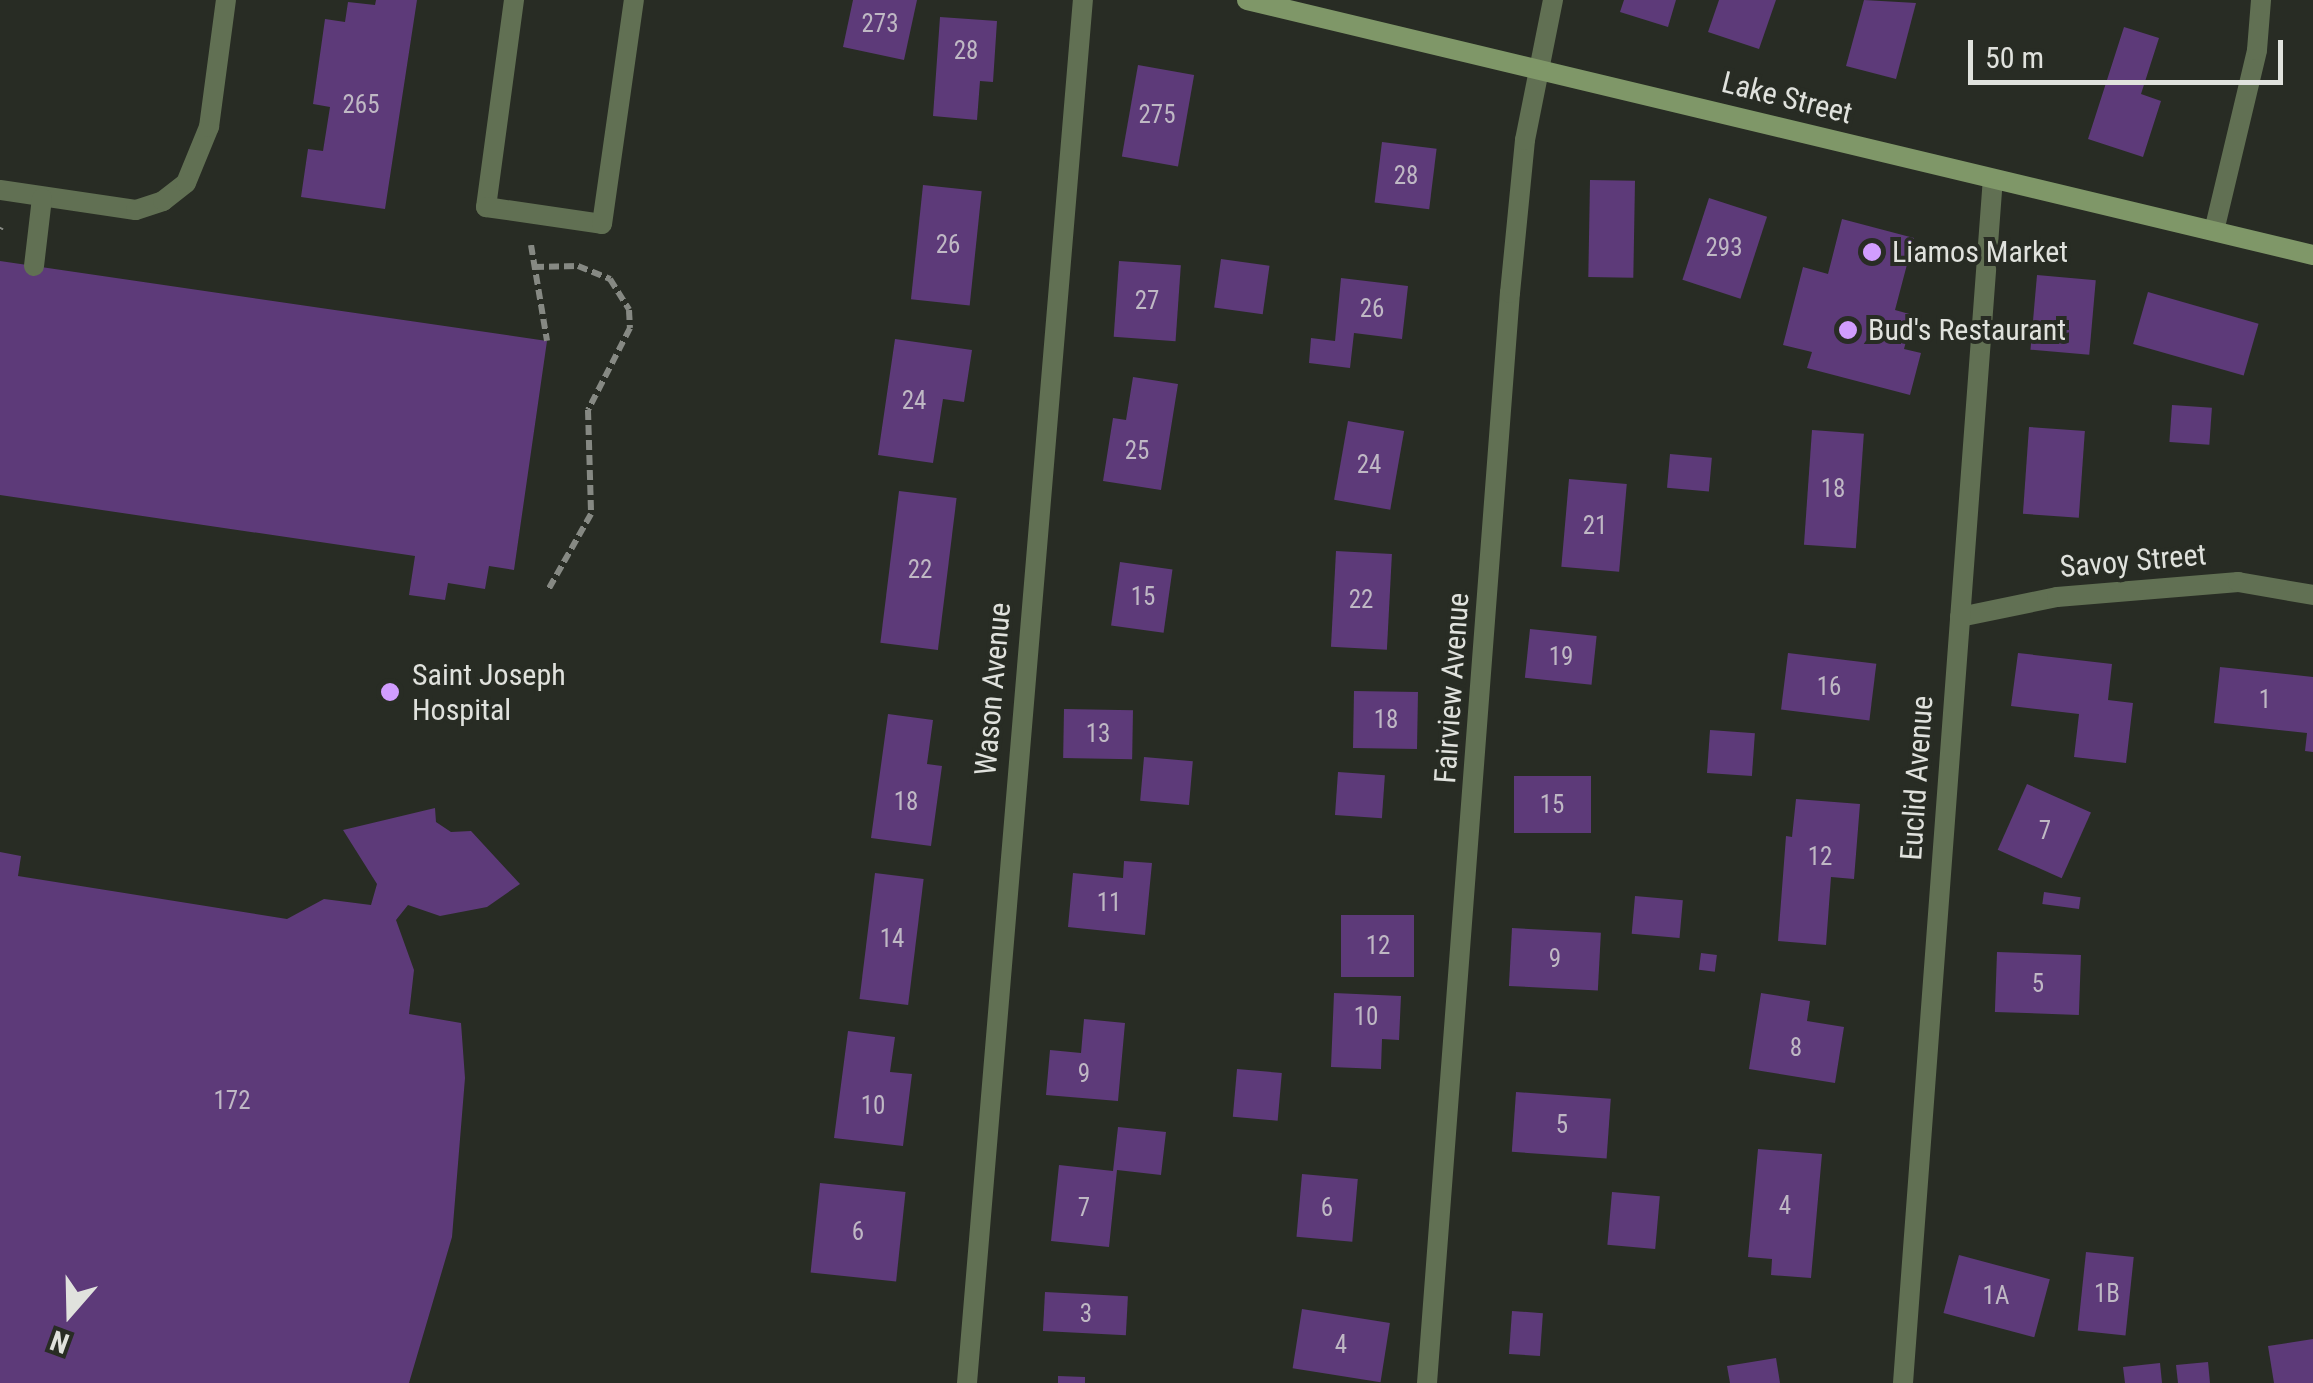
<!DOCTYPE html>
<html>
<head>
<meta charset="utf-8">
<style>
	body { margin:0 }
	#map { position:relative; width:2313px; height:1383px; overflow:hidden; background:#282c24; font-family:"Roboto Condensed",sans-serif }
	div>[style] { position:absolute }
	.building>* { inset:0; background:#5d3a79; transform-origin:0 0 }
	.path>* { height:6px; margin-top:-3px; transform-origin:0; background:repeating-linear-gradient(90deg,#868983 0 10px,transparent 0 15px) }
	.lane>* { height:20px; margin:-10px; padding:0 10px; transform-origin:10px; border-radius:10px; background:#617053 }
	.street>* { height:20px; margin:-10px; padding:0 10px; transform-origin:10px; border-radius:10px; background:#617053 }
	.secondary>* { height:20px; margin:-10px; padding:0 10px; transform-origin:10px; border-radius:10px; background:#7f9768 }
	.dots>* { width:28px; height:28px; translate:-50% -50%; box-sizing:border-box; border:5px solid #282c24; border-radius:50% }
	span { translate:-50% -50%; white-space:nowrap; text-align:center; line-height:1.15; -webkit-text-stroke:8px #282c24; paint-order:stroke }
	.number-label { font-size:25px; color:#bfb8c4 }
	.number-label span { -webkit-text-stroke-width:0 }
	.street-label { font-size:30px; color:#e0e2dd }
	.poi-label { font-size:30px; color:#e0e2dd }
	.left { translate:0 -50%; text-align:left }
	.north { position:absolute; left:20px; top:1263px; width:100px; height:100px; -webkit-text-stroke:8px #282c24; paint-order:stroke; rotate:200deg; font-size:28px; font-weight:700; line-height:40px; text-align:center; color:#e0e2dd }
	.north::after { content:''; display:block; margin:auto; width:35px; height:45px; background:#e0e2dd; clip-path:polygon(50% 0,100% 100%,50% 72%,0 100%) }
	.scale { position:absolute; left:1968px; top:40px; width:315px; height:45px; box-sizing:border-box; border:5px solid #e0e2dd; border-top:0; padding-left:12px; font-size:30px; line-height:35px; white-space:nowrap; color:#e0e2dd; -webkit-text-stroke:8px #282c24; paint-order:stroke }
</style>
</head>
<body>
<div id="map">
	<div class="building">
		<div style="clip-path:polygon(376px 0,417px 0,385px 209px,301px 197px,308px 149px,323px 151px,330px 107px,313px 104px,325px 19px,345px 22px,348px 2px,375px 5px)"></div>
		<div style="clip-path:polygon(853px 0,917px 0,904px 60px,843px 47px)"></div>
		<div style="clip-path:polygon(1624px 0,1676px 0,1668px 27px,1620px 12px)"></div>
		<div style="clip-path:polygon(1719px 0,1776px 0,1759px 49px,1708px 32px)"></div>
		<div style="clip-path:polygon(1864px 0,1916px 3px,1896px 79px,1846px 66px)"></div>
		<div style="clip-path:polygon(940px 17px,997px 21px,993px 82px,980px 81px,977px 120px,933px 116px)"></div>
		<div style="clip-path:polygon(2124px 27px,2159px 38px,2141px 94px,2161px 101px,2143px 157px,2088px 139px)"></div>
		<div style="left:1138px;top:65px;width:57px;height:93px;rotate:10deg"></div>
		<div style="left:1382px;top:142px;width:55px;height:61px;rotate:7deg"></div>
		<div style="left:1590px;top:180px;width:45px;height:97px;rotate:1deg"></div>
		<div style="left:923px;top:185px;width:59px;height:115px;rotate:6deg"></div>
		<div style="left:1709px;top:198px;width:61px;height:86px;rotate:18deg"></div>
		<div style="clip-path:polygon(1842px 219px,1914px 238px,1895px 310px,1913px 315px,1904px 349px,1921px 353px,1910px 395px,1807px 368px,1812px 352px,1783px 345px,1803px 267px,1828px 274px)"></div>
		<div style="left:1221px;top:259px;width:49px;height:49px;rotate:8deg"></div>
		<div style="clip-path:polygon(0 261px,547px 341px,514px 570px,489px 566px,485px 589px,448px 583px,445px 600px,409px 595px,415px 556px,0 495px)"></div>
		<div style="left:1119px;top:261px;width:62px;height:76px;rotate:4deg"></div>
		<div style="left:2037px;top:275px;width:59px;height:75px;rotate:5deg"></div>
		<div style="clip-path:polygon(1341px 278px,1408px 286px,1402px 339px,1354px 333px,1350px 368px,1309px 363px,1311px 338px,1335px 341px)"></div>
		<div style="left:2148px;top:292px;width:115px;height:54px;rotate:16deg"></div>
		<div style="clip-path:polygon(895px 339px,972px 350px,964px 402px,943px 399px,933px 463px,878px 455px)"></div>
		<div style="clip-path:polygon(1133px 377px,1178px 384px,1161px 490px,1103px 481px,1113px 418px,1126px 420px)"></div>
		<div style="left:2172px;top:405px;width:40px;height:37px;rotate:4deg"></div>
		<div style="left:1348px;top:421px;width:57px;height:80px;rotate:10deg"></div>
		<div style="left:2029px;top:427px;width:56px;height:87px;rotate:4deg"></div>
		<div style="left:1812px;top:430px;width:52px;height:115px;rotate:4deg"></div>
		<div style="left:1670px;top:454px;width:42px;height:34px;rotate:5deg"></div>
		<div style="left:1569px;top:479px;width:58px;height:88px;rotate:5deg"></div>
		<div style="left:899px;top:491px;width:58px;height:153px;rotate:7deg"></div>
		<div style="left:1336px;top:551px;width:56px;height:96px;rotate:3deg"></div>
		<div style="left:1120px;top:562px;width:53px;height:64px;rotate:8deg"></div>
		<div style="left:1530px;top:629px;width:67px;height:49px;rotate:6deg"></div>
		<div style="left:1788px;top:653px;width:89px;height:57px;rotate:7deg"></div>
		<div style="clip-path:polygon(2018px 653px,2112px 664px,2108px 700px,2133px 703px,2126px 763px,2074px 757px,2079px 714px,2011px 706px)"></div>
		<div style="clip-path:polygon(2220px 667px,2313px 677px,2313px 752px,2305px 751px,2307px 733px,2214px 723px)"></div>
		<div style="left:1354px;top:691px;width:64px;height:57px;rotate:1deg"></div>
		<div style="left:1064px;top:709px;width:69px;height:49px;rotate:1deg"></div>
		<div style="clip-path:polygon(888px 714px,933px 720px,927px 764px,942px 766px,931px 846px,871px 838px)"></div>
		<div style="left:1710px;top:730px;width:45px;height:43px;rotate:4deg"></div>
		<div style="left:1144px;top:757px;width:49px;height:44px;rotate:5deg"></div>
		<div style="left:1338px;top:772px;width:47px;height:43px;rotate:4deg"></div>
		<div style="left:1514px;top:776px;width:77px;height:57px"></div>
		<div style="left:2027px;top:784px;width:70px;height:72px;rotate:24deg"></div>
		<div style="clip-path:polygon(1796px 799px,1860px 804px,1854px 879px,1831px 877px,1826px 945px,1778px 941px,1786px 836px,1792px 837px)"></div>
		<div style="clip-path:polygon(435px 808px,436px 822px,451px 832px,471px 831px,520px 884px,487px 907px,440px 916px,408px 905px,396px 920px,414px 970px,409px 1014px,461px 1023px,465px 1078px,452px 1237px,409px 1383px,0 1383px,0 852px,21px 856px,18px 876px,287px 919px,324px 899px,371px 905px,377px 884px,343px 830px)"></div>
		<div style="clip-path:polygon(1124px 861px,1152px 863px,1145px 935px,1068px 927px,1073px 873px,1123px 878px)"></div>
		<div style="left:875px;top:873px;width:49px;height:127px;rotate:7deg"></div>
		<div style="left:2044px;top:892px;width:37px;height:12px;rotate:8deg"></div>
		<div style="left:1635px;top:896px;width:48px;height:38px;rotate:5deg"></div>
		<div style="left:1341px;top:915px;width:73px;height:62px"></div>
		<div style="left:1512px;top:928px;width:89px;height:58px;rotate:3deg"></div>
		<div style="left:1997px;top:952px;width:84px;height:60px;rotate:2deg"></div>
		<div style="left:1701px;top:953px;width:16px;height:17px;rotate:7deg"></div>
		<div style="clip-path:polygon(1334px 993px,1401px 996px,1399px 1040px,1382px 1039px,1381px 1069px,1331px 1067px)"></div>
		<div style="clip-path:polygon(1761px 993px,1810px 1001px,1807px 1021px,1844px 1027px,1835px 1083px,1749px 1069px)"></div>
		<div style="clip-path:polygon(1084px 1019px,1125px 1023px,1118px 1101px,1046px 1095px,1050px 1050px,1081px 1053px)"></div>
		<div style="clip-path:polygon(848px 1031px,895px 1037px,890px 1072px,912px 1074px,903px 1146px,834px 1138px)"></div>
		<div style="left:1237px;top:1069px;width:45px;height:48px;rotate:5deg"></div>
		<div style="left:1516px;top:1092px;width:95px;height:60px;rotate:4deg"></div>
		<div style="clip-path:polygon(1118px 1127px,1166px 1132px,1161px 1175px,1117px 1170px,1109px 1247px,1051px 1241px,1059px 1165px,1113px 1171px)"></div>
		<div style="clip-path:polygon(1758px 1149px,1822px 1154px,1811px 1278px,1771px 1275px,1772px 1259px,1748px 1257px)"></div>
		<div style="left:1302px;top:1174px;width:56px;height:63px;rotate:5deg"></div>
		<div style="left:820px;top:1183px;width:86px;height:90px;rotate:6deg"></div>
		<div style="left:1612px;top:1192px;width:48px;height:53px;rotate:5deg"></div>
		<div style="left:2086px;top:1252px;width:48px;height:79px;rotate:6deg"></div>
		<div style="left:1959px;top:1255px;width:94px;height:60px;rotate:15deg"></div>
		<div style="left:1045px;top:1292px;width:83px;height:39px;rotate:3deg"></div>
		<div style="left:1302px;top:1309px;width:89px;height:60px;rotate:9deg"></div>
		<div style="left:1512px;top:1311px;width:31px;height:43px;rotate:4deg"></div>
		<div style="clip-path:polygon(2313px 1339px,2313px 1383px,2274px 1383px,2268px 1346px)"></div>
		<div style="clip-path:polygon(1776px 1358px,1780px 1383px,1730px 1383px,1727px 1366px)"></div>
		<div style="clip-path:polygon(2208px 1362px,2210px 1383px,2178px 1383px,2176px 1365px)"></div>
		<div style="clip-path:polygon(2160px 1363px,2162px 1383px,2125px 1383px,2123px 1367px)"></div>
		<div style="clip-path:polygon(1058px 1376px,1085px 1377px,1085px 1383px,1058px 1383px)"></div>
	</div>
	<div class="path">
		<div style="left:0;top:229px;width:2px;rotate:-63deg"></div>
		<div style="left:531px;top:245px;width:97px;rotate:80.5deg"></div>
		<div style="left:534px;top:267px;width:44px;rotate:-1.3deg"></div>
		<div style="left:578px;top:266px;width:35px;rotate:22deg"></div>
		<div style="left:610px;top:279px;width:36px;rotate:58deg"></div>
		<div style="left:629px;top:310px;width:18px;rotate:87deg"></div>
		<div style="left:630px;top:328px;width:92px;rotate:117.1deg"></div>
		<div style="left:588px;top:410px;width:104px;rotate:88.3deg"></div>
		<div style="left:591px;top:514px;width:87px;rotate:119.5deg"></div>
	</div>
	<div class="lane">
		<div style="left:514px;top:0;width:209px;rotate:97.7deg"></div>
		<div style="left:486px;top:207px;width:117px;rotate:8.3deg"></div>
		<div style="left:602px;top:224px;width:226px;rotate:-81.9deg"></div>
		<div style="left:0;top:190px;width:137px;rotate:8.4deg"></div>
		<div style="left:136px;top:210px;width:28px;rotate:-18deg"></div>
		<div style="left:163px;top:201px;width:29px;rotate:-38deg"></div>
		<div style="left:186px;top:183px;width:61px;rotate:-67.7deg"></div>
		<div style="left:209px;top:127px;width:128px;rotate:-82.4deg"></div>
		<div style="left:34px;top:266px;width:68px;rotate:-83.3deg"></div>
	</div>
	<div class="street">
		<div style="left:2214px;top:231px;width:186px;rotate:-76.6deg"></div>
		<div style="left:2257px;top:50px;width:50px;rotate:-85.4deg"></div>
		<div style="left:1960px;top:617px;width:99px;rotate:-11.7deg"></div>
		<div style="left:2057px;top:597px;width:182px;rotate:-4.7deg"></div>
		<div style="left:2238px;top:582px;width:76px;rotate:9.8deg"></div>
		<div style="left:967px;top:1383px;width:1388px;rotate:-85.21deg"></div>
		<div style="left:1427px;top:1383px;width:1093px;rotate:-85.65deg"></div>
		<div style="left:1510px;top:293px;width:154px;rotate:-84.4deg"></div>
		<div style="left:1525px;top:140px;width:143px;rotate:-78.7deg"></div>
		<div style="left:1903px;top:1383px;width:1207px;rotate:-85.73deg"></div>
	</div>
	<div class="secondary">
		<div style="left:1247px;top:0;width:1096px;rotate:13.45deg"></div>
	</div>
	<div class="dots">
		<div style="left:1872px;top:252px;background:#d19dfe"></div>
		<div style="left:1848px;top:330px;background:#d19dfe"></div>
		<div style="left:390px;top:692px;background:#d19dfe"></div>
	</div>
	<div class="number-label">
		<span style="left:880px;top:24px">273</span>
		<span style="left:966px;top:51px">28</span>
		<span style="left:361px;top:105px">265</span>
		<span style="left:1157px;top:115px">275</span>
		<span style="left:1406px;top:176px">28</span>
		<span style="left:948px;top:245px">26</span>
		<span style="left:1724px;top:248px">293</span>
		<span style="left:1147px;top:301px">27</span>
		<span style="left:1372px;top:309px">26</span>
		<span style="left:914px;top:401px">24</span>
		<span style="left:1137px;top:451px">25</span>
		<span style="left:1369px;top:465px">24</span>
		<span style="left:1833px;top:489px">18</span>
		<span style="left:1595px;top:526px">21</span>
		<span style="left:920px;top:570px">22</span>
		<span style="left:1143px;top:597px">15</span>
		<span style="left:1361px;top:600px">22</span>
		<span style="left:1561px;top:657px">19</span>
		<span style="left:1829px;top:687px">16</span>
		<span style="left:2265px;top:700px">1</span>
		<span style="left:1386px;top:720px">18</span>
		<span style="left:1098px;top:734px">13</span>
		<span style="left:906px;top:802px">18</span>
		<span style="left:1552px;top:805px">15</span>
		<span style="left:2045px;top:831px">7</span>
		<span style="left:1820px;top:857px">12</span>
		<span style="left:1109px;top:903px">11</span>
		<span style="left:892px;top:939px">14</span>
		<span style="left:1378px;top:946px">12</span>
		<span style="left:1555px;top:959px">9</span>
		<span style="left:2038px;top:984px">5</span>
		<span style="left:1366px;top:1017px">10</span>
		<span style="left:1796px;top:1048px">8</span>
		<span style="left:1084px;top:1074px">9</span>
		<span style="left:232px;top:1101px">172</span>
		<span style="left:873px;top:1106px">10</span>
		<span style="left:1562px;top:1125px">5</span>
		<span style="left:1785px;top:1206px">4</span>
		<span style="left:1084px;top:1208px">7</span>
		<span style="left:1327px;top:1208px">6</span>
		<span style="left:858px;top:1232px">6</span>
		<span style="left:2107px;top:1294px">1B</span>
		<span style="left:1996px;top:1296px">1A</span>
		<span style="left:1086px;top:1314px">3</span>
		<span style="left:1341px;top:1345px">4</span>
	</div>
	<div class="street-label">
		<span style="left:1787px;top:98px;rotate:14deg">Lake Street</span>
		<span style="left:2133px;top:561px;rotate:-5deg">Savoy Street</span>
		<span style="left:1452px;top:688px;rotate:-86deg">Fairview Avenue</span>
		<span style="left:993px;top:689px;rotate:-85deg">Wason Avenue</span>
		<span style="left:1917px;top:778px;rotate:-86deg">Euclid Avenue</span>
	</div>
	<div class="poi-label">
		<span class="left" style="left:1892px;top:252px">Liamos Market</span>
		<span class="left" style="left:1868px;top:330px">Bud's Restaurant</span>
		<span class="left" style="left:412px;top:692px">Saint Joseph<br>Hospital</span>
	</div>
	<div class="north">N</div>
	<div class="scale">50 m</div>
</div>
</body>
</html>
